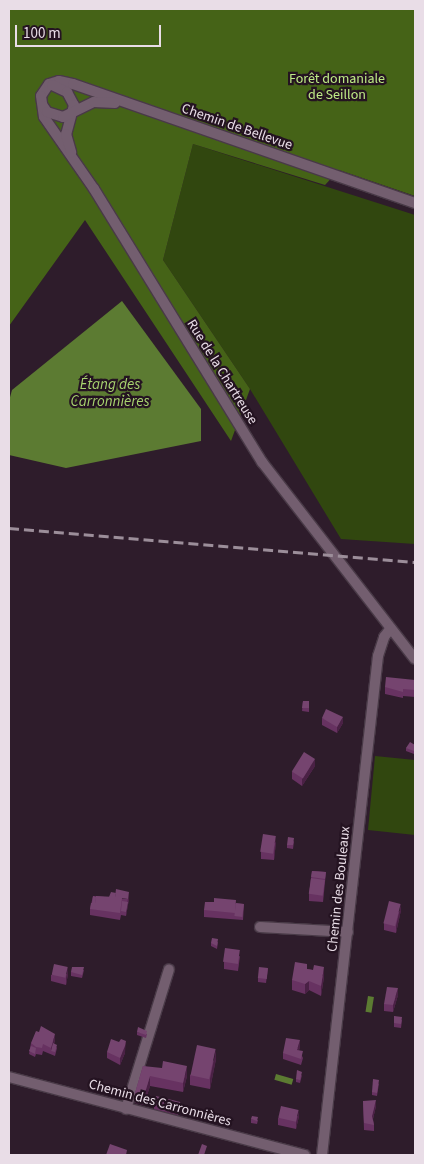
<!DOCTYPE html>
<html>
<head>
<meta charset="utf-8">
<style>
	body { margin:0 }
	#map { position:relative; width:424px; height:1164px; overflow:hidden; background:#2e1c2b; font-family:"Source Sans 3",sans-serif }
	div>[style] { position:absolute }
	.green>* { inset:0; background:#31470f }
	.forest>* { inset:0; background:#456317 }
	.water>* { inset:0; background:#5c7b32; transform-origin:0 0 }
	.roads { filter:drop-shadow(1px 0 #493a47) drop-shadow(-1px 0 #493a47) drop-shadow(0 1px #493a47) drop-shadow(0 -1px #493a47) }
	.street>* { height:10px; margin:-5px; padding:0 5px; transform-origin:5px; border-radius:5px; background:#735e6f }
	.rail>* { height:3px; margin-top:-1.5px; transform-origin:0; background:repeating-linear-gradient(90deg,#9c8e9a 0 10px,transparent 0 15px) }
	.wall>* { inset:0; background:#673261 }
	.shaded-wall>* { inset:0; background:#4a2145 }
	.building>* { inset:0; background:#75446f; transform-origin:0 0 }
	span { translate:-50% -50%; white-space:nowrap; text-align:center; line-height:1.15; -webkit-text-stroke:4.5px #241321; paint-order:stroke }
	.park-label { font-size:14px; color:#beeb86 }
	.street-label { font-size:14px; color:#e9dde7 }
	.water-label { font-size:15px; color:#a7d36f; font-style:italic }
	.frame { position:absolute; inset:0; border:10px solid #e9dde7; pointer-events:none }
	.scale { position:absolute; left:15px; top:25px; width:146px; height:22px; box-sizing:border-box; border:2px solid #e9dde7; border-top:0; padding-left:6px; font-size:15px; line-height:18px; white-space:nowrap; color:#e9dde7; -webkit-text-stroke:4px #241321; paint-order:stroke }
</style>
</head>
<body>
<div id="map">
	<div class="green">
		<div style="clip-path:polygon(193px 144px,415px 215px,415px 544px,341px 539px,250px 389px,163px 260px)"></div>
		<div style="clip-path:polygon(375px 756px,415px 760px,415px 835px,368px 830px)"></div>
	</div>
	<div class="forest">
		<div style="clip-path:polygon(9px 9px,415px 9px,415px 196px,339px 170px,325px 185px,193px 144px,163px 260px,250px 389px,231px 441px,85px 220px,9px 326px)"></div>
	</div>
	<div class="water">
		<div style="clip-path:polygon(122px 301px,201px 409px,201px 441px,66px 468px,9px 455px,9px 401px,12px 390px)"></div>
		<div style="left:368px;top:996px;width:6px;height:16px;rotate:9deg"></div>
		<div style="left:276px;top:1074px;width:18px;height:6px;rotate:16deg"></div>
	</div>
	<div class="roads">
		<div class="street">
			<div style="left:49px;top:84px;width:14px;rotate:124deg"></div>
			<div style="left:41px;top:96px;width:21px;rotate:82deg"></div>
			<div style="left:44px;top:117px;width:88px;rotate:55.2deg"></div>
			<div style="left:94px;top:189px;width:321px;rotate:58.4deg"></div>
			<div style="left:262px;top:462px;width:249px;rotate:52.2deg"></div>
			<div style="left:49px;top:84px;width:10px;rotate:-17deg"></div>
			<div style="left:59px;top:81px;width:14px;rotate:12deg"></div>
			<div style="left:73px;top:84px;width:362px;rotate:19.2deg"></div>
			<div style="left:52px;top:85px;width:17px;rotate:25deg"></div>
			<div style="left:67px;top:92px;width:15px;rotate:62deg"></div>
			<div style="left:74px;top:105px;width:30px;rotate:105deg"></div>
			<div style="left:66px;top:134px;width:19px;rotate:74deg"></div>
			<div style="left:43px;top:106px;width:7px;rotate:56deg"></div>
			<div style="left:47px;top:112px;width:17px;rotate:17deg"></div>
			<div style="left:63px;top:117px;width:34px;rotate:-26deg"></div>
			<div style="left:94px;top:102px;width:21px;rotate:3deg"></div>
			<div style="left:260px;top:927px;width:88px;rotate:3.3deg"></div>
			<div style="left:9px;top:1077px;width:306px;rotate:14.8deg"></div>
			<div style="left:126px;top:1109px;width:146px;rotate:-72.9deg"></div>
			<div style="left:322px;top:1155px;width:502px;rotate:-83.6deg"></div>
			<div style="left:378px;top:656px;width:20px;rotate:-72deg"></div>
			<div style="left:384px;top:637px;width:11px;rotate:-52deg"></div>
		</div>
	</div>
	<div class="rail">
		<div style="left:9px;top:528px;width:407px;rotate:4.8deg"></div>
	</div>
	<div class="wall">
		<div style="clip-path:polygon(415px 680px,415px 697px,403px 696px,403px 698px,385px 694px,385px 687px)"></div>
		<div style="clip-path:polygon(303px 701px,309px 701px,309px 712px,302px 711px)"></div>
		<div style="clip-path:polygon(322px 718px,343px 723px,337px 733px,322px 725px)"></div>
		<div style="clip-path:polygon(415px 740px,415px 752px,414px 754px,406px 751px,406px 748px,415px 744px)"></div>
		<div style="clip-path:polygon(315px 766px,302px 786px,292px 779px,292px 772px)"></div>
		<div style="clip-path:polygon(294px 841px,293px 849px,287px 848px,287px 845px)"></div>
		<div style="clip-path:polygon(276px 842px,274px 860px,261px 859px,261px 852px)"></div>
		<div style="clip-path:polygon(312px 871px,326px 872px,323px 902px,309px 901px,309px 894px)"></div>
		<div style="clip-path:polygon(93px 896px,129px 899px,126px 916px,121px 915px,120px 920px,90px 915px,90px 909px)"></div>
		<div style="clip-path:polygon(214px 902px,244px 904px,243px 920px,204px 917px,204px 910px)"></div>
		<div style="clip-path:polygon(401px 910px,396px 933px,384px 930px,384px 923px)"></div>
		<div style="clip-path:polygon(218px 942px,217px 949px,211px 946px,211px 943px)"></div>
		<div style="clip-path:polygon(240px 956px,238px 971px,224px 969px,224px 962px)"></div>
		<div style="clip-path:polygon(268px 968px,266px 983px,258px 982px,258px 978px)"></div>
		<div style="clip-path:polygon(307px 969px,313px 970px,324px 977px,321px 996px,309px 990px,305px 994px,292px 990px,292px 980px)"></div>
		<div style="clip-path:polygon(84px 970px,82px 978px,71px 976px,71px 972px)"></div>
		<div style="clip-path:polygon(68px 974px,66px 985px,51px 981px,51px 975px)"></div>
		<div style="clip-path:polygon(398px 995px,393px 1012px,384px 1011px,384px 1004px)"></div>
		<div style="clip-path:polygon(394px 1016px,402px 1020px,401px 1028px,394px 1027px)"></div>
		<div style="clip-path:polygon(137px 1032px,147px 1034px,146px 1038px,137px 1035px)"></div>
		<div style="clip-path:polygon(55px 1040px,54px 1044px,57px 1048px,55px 1056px,43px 1051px,42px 1055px,36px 1054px,35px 1057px,29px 1054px,31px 1043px)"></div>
		<div style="clip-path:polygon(300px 1047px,299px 1050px,303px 1058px,301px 1065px,283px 1059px,283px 1053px)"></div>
		<div style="clip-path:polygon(107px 1052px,125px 1053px,120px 1065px,107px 1058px)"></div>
		<div style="clip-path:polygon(216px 1059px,210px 1089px,190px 1085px,190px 1075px)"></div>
		<div style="clip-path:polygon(143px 1066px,187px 1076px,183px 1092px,150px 1086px,144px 1105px,135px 1103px,135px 1093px)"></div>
		<div style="clip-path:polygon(302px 1075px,300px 1083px,296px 1082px,296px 1079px)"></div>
		<div style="clip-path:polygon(379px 1083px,377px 1096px,372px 1095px,372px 1092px)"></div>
		<div style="clip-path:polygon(363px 1101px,376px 1106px,373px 1119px,374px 1125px,374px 1131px,364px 1130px)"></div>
		<div style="clip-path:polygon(154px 1102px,180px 1109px,178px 1115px,154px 1109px)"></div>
		<div style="clip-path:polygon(299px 1116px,296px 1129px,278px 1125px,278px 1118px)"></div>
		<div style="clip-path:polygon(251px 1119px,258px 1120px,257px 1124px,251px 1123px)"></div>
	</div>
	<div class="shaded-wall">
		<div style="clip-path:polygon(343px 717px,343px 723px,337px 733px,337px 727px)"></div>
		<div style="clip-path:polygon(315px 759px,315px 766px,302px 786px,302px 779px)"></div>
		<div style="clip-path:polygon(276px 836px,276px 842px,274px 860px,274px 854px)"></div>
		<div style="clip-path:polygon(129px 892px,129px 899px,126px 916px,126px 912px)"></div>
		<div style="clip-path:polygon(401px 904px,401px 910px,396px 933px,396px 926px)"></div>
		<div style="clip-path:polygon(68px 967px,68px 974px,66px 985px,66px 978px)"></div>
		<div style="clip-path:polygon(324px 967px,324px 977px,321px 996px,321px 986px)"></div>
		<div style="clip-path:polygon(309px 981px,309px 990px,305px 994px,305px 984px)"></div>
		<div style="clip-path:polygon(398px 988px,398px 995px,393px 1012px,393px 1005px)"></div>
		<div style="clip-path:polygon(55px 1034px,55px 1040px,52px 1051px,51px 1051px,51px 1048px)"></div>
		<div style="clip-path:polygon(300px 1040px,300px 1047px,297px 1057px,297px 1050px)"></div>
		<div style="clip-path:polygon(126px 1041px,125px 1053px,120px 1065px,120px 1058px)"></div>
		<div style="clip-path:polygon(216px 1049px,216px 1059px,210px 1089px,210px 1079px)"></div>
		<div style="clip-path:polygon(187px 1066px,187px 1076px,183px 1092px,183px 1083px)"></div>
		<div style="clip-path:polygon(150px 1076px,150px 1086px,144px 1105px,144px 1096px)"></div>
		<div style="clip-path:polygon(376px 1100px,376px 1106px,372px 1123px,372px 1116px)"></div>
		<div style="clip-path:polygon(180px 1102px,180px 1109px,178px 1115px,178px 1108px)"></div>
		<div style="clip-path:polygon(299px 1110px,299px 1116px,296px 1129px,296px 1123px)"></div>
	</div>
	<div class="building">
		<div style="clip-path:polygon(386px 677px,415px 680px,415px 690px,403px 689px,403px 692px,385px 687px)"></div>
		<div style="clip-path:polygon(303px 701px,309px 701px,309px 708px,302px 708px)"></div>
		<div style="clip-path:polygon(326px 709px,343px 717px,337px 727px,322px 718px)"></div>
		<div style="clip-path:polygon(410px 742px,415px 745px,414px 751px,406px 748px)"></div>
		<div style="left:304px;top:752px;width:13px;height:23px;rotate:32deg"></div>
		<div style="left:263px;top:834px;width:13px;height:18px;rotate:9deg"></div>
		<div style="clip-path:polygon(288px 837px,294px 838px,293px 845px,287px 845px)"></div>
		<div style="clip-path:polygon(312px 871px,326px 872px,325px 879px,311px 877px)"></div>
		<div style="left:311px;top:878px;width:14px;height:16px;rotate:8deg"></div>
		<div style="clip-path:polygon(116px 889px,129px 892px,128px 899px,122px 898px,120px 913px,90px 909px,91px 903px,95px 903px,96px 896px,115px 897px)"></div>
		<div style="clip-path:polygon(111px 892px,116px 893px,115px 897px,109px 897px)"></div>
		<div style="clip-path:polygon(93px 896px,96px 897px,95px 903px,92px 903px)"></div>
		<div style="clip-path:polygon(214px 898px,236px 900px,235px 913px,204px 910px,205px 902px,214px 902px)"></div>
		<div style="clip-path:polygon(122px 901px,128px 902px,126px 912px,121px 911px)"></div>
		<div style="left:389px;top:901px;width:12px;height:23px;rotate:14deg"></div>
		<div style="left:236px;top:903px;width:8px;height:13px;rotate:7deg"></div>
		<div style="clip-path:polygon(212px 938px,218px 939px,217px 946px,211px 943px)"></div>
		<div style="left:225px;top:948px;width:15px;height:14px;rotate:8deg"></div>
		<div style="clip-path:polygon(295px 962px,307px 964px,307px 969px,313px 970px,314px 965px,324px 967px,321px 986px,309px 981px,305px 984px,292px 980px)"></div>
		<div style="left:54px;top:964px;width:14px;height:11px;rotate:12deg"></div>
		<div style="clip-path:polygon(72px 967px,84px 967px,82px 975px,71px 972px)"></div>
		<div style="left:259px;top:967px;width:9px;height:11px;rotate:6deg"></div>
		<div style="clip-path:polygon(387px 987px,398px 988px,393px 1005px,384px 1004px)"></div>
		<div style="clip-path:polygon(394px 1016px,402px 1017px,401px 1024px,394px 1023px)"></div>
		<div style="clip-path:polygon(41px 1026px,55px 1034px,51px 1048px,43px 1044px,42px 1048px,36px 1047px,31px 1043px,36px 1031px,39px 1032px)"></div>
		<div style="clip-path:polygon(138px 1027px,147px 1031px,146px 1035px,137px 1032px)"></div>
		<div style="clip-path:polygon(286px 1038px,300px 1040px,297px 1050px,303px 1051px,301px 1059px,283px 1053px)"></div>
		<div style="clip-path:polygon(111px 1039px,119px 1042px,121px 1039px,126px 1041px,125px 1046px,120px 1058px,107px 1052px)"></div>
		<div style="clip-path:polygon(53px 1043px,57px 1045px,55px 1052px,51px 1051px)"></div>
		<div style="left:197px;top:1045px;width:19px;height:31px;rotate:12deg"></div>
		<div style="clip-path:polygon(31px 1046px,36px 1048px,35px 1054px,29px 1051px)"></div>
		<div style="clip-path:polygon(163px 1061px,187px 1066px,183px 1083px,150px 1076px,144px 1096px,135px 1093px,143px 1066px,162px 1068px)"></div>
		<div style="clip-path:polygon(297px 1070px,302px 1072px,300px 1080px,296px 1079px)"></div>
		<div style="clip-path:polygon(373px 1079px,379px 1080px,377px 1093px,372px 1092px)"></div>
		<div style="left:156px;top:1096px;width:25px;height:6px;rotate:14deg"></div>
		<div style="clip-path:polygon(376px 1100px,372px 1116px,374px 1125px,364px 1123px,363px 1101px)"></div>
		<div style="left:281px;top:1106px;width:18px;height:12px;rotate:13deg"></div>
		<div style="clip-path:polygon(252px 1116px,258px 1117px,257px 1121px,251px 1119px)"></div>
		<div style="clip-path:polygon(110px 1144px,127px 1150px,126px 1155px,106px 1155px)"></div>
		<div style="clip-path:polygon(202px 1144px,207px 1146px,204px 1155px,198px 1155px)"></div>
	</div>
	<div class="park-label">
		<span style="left:337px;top:87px">Forêt domaniale<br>de Seillon</span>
	</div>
	<div class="street-label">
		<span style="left:237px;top:127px;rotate:19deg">Chemin de Bellevue</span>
		<span style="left:222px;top:372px;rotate:58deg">Rue de la Chartreuse</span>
		<span style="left:339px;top:889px;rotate:-84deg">Chemin des Bouleaux</span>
		<span style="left:160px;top:1103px;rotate:15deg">Chemin des Carronnières</span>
	</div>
	<div class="water-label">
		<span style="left:110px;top:393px">Étang des<br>Carronnières</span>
	</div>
	<div class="frame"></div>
	<div class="scale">100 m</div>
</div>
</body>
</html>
